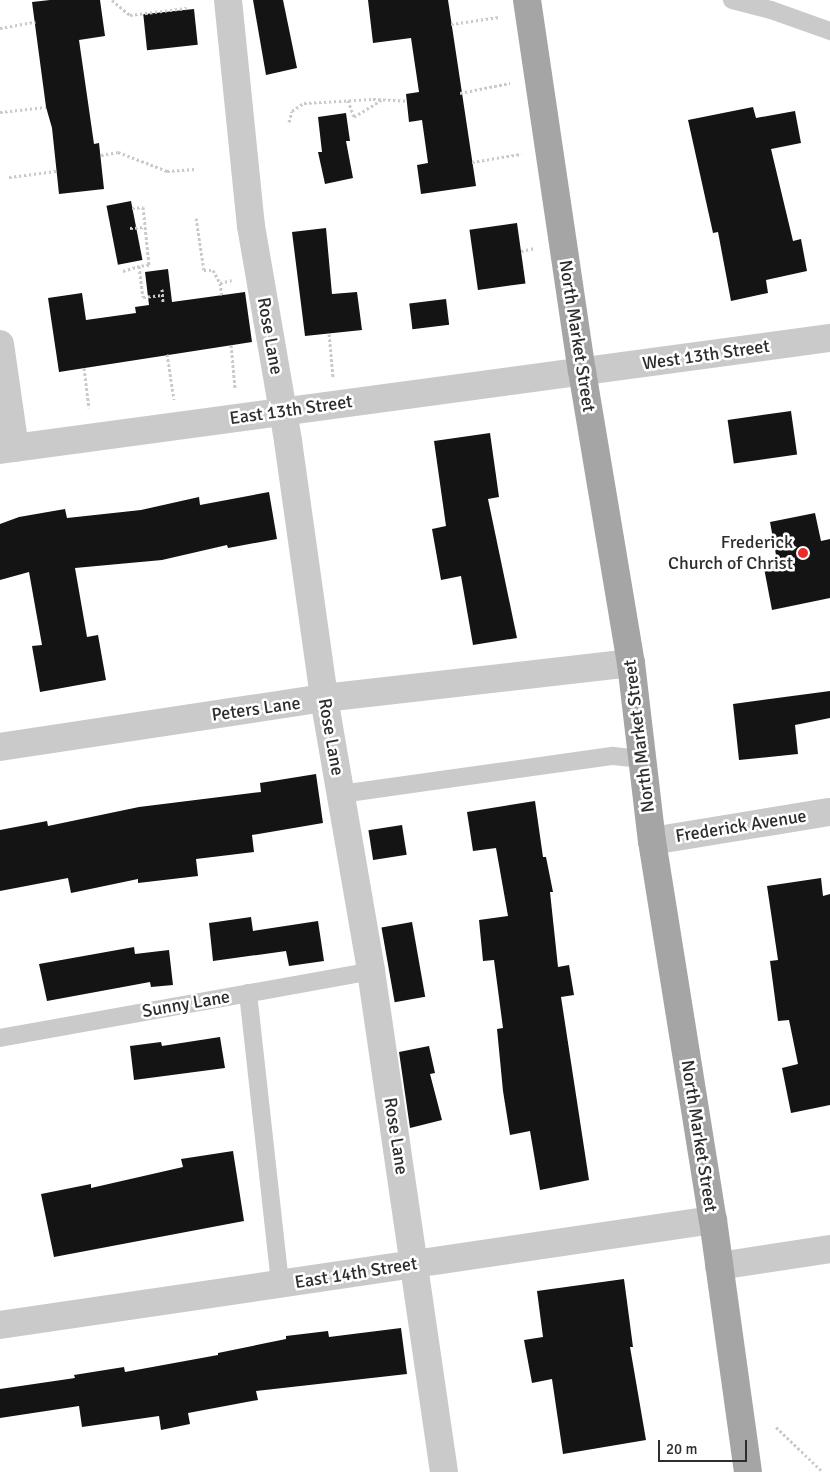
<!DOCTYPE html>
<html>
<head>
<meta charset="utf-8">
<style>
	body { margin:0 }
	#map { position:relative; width:830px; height:1472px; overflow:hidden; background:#fff; font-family:Signika,sans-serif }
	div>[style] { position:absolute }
	.building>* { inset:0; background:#141414; transform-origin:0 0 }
	.path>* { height:3px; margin-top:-1.5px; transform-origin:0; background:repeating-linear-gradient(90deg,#cacaca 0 2.5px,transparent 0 5px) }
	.service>* { height:18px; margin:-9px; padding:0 9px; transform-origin:9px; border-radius:9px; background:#cacaca }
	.minor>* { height:28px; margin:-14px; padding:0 14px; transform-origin:14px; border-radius:14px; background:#cacaca }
	.tertiary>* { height:28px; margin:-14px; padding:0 14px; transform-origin:14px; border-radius:14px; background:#cacaca }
	.primary>* { height:28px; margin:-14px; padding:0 14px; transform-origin:14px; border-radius:14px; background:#a5a5a5 }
	.dots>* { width:14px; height:14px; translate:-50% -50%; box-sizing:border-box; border:2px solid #fff; border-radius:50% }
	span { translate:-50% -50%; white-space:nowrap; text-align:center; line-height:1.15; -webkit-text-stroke:5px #fff; paint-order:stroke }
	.street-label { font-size:18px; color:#2d2d2d }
	.poi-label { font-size:18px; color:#2d2d2d }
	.right { translate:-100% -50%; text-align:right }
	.scale { position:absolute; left:658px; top:1440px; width:89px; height:22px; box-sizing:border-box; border:2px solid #2d2d2d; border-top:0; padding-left:6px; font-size:15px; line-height:18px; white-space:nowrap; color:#2d2d2d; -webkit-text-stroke:4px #fff; paint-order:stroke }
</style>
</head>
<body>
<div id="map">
	<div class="building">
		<div style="clip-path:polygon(50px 0,100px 0,105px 36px,79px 40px,94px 144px,99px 143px,104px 189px,59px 194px,52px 128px,46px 107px,32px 2px)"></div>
		<div style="clip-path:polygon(253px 0,283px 0,297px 68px,266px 75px)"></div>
		<div style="clip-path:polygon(368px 0,448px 0,476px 186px,421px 194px,417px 165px,428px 163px,422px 120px,409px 122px,406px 94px,419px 92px,411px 38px,373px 43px)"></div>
		<div style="left:194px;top:9px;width:36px;height:51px;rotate:84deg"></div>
		<div style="clip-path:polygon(753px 107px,756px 118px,795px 111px,801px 143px,771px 149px,793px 241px,801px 239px,807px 271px,766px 280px,768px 293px,731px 301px,718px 232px,713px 233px,688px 120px)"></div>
		<div style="clip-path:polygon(346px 113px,350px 141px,346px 141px,353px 178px,325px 184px,318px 152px,322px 152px,318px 117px)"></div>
		<div style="left:131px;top:201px;width:60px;height:25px;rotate:79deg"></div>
		<div style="left:517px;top:223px;width:61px;height:48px;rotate:82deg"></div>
		<div style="clip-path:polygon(326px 228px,332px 294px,357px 292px,362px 330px,305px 336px,292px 232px)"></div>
		<div style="clip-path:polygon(168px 269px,172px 302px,245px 292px,252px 342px,59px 372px,48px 298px,82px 293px,86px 320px,136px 313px,135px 307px,149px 305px,145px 272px)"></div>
		<div style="left:446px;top:299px;width:26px;height:37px;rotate:83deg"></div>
		<div style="left:791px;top:411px;width:44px;height:64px;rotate:82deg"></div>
		<div style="clip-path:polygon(490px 433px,499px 497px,488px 499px,517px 638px,473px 645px,461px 576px,441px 580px,432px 529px,446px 526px,434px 441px)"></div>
		<div style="clip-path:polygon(269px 492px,277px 539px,228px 548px,227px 545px,162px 560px,75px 568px,87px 637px,98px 635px,106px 680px,40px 692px,32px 646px,42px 645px,29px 572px,0 580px,0 524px,19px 517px,65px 509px,67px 518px,141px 510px,199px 497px,200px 505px)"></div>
		<div style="clip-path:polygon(815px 513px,821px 541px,830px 539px,830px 598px,772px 610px,764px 568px,778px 566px,770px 522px)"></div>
		<div style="clip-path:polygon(830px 691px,830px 718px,795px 725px,798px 754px,739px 760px,733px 704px)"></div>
		<div style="clip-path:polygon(316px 774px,323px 823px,252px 835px,254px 852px,196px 859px,198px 876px,138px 883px,138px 879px,71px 893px,68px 878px,0 891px,0 830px,47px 821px,48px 826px,139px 807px,261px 792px,260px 783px)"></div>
		<div style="clip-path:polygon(535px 801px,543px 857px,546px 857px,553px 892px,550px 892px,558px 967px,569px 965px,574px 995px,561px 997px,589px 1180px,540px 1190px,530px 1131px,510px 1135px,503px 1091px,497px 1029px,503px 1028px,494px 960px,483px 961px,479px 920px,508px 916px,496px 848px,473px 851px,467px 812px)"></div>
		<div style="left:402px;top:825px;width:30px;height:34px;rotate:81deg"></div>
		<div style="clip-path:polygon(821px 878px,823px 896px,830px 894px,830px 1105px,791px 1113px,782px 1068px,798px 1064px,789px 1020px,778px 1021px,770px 961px,778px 960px,767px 886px)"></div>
		<div style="clip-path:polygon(251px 917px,253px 931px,318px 921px,324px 961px,289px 966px,286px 951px,213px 961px,209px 923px)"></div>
		<div style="left:412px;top:922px;width:76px;height:31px;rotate:80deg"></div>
		<div style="clip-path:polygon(134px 947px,135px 954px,169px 950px,173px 985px,151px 987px,150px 982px,47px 1001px,39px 964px)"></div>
		<div style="clip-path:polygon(220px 1037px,225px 1068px,134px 1080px,130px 1046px,161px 1042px,162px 1046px)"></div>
		<div style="clip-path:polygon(429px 1046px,435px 1073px,430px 1074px,442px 1120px,410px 1128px,399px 1052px)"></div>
		<div style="clip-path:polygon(233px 1151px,244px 1221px,54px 1257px,41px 1194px,91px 1184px,91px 1188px,183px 1167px,181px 1159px)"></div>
		<div style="clip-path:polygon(624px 1279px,633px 1347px,630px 1347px,646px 1440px,563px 1454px,552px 1379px,532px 1383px,524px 1340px,543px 1337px,537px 1291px)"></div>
		<div style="clip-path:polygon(401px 1328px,407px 1374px,256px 1391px,258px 1400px,188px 1413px,190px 1424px,161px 1430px,159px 1416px,82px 1427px,79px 1406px,0 1418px,0 1389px,75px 1378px,74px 1375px,124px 1367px,125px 1372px,218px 1355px,218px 1353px,286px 1339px,286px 1336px,328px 1331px,329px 1337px)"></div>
	</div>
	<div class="path">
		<div style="left:112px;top:0;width:23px;rotate:40deg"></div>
		<div style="left:130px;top:15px;width:57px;rotate:-7deg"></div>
		<div style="left:451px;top:24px;width:49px;rotate:-8.1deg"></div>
		<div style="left:0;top:28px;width:36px;rotate:-10deg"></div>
		<div style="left:460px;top:93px;width:51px;rotate:-11.3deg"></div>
		<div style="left:348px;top:100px;width:18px;rotate:71deg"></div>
		<div style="left:354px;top:117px;width:32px;rotate:-32deg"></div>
		<div style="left:0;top:112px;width:46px;rotate:-6.2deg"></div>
		<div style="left:289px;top:122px;width:11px;rotate:-75deg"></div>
		<div style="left:292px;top:111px;width:14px;rotate:-34deg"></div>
		<div style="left:304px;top:103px;width:69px;rotate:-3.3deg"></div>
		<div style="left:373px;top:99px;width:34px;rotate:3deg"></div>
		<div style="left:101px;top:155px;width:17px;rotate:-10deg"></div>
		<div style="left:118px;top:152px;width:53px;rotate:21.2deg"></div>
		<div style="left:167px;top:171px;width:28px;rotate:-4deg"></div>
		<div style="left:472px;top:162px;width:50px;rotate:-9.3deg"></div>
		<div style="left:9px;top:177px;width:48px;rotate:-7.1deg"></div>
		<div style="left:132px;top:208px;width:11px;rotate:-5deg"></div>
		<div style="left:143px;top:207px;width:58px;rotate:84.1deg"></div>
		<div style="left:149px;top:265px;width:10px;rotate:174deg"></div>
		<div style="left:139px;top:266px;width:31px;rotate:83deg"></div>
		<div style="left:143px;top:297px;width:19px;rotate:-6deg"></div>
		<div style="left:196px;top:218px;width:53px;rotate:81.3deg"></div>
		<div style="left:204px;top:270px;width:9px"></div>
		<div style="left:213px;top:270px;width:15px;rotate:62deg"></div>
		<div style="left:130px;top:228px;width:15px;rotate:-4deg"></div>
		<div style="left:521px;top:251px;width:14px;rotate:-12deg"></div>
		<div style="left:123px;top:271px;width:17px;rotate:-17deg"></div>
		<div style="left:162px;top:289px;width:14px;rotate:86deg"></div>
		<div style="left:222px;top:295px;width:12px;rotate:-99deg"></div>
		<div style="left:220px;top:283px;width:12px;rotate:-14deg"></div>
		<div style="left:329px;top:334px;width:43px;rotate:84.7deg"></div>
		<div style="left:231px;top:345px;width:43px;rotate:84.7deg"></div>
		<div style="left:167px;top:354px;width:46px;rotate:81.2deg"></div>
		<div style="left:84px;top:368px;width:40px;rotate:82.9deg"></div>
		<div style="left:776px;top:1427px;width:65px;rotate:43.8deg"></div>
	</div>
	<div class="service">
		<div style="left:732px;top:0;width:40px;rotate:14.4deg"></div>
		<div style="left:771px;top:10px;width:63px;rotate:19.6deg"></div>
		<div style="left:341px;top:794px;width:275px;rotate:-8deg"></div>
		<div style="left:613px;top:756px;width:29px;rotate:6deg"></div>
		<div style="left:248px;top:993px;width:294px;rotate:83.7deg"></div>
		<div style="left:0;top:1038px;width:377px;rotate:-10.2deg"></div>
	</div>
	<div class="minor">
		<div style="left:228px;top:0;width:227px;rotate:84.2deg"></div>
		<div style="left:251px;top:226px;width:218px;rotate:80.2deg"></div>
		<div style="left:288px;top:441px;width:260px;rotate:82deg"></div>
		<div style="left:324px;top:698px;width:277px;rotate:80.2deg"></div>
		<div style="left:371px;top:971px;width:506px;rotate:81.71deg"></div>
		<div style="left:0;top:344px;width:105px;rotate:81.8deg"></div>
		<div style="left:0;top:747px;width:328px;rotate:-8.6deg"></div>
		<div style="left:324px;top:698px;width:309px;rotate:-6.5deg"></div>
		<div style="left:652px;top:841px;width:180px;rotate:-9.3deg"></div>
		<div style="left:719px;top:1266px;width:112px;rotate:-8.7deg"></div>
		<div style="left:0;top:1325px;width:721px;rotate:-8.38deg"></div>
	</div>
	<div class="tertiary">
		<div style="left:0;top:450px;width:838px;rotate:-7.69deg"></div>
	</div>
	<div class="primary">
		<div style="left:527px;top:0;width:375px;rotate:81.6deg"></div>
		<div style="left:582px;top:371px;width:296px;rotate:80.5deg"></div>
		<div style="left:631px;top:663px;width:179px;rotate:83.3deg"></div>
		<div style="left:652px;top:841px;width:384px;rotate:80.9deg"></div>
		<div style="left:713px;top:1220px;width:254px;rotate:82.1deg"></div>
	</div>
	<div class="dots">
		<div style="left:803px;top:553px;background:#eb2b28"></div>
	</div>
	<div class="street-label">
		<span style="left:270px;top:336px;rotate:80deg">Rose Lane</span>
		<span style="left:577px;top:336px;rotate:81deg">North Market Street</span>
		<span style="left:706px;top:355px;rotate:-8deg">West 13th Street</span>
		<span style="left:291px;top:410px;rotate:-8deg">East 13th Street</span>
		<span style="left:256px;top:709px;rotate:-8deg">Peters Lane</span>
		<span style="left:639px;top:736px;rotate:-97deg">North Market Street</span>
		<span style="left:331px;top:737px;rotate:80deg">Rose Lane</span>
		<span style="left:741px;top:826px;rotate:-9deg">Frederick Avenue</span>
		<span style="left:186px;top:1004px;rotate:-10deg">Sunny Lane</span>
		<span style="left:396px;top:1136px;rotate:81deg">Rose Lane</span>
		<span style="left:699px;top:1136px;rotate:81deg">North Market Street</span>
		<span style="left:356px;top:1273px;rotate:-9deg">East 14th Street</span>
	</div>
	<div class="poi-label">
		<span class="right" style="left:793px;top:553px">Frederick<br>Church of Christ</span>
	</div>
	<div class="scale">20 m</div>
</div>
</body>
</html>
